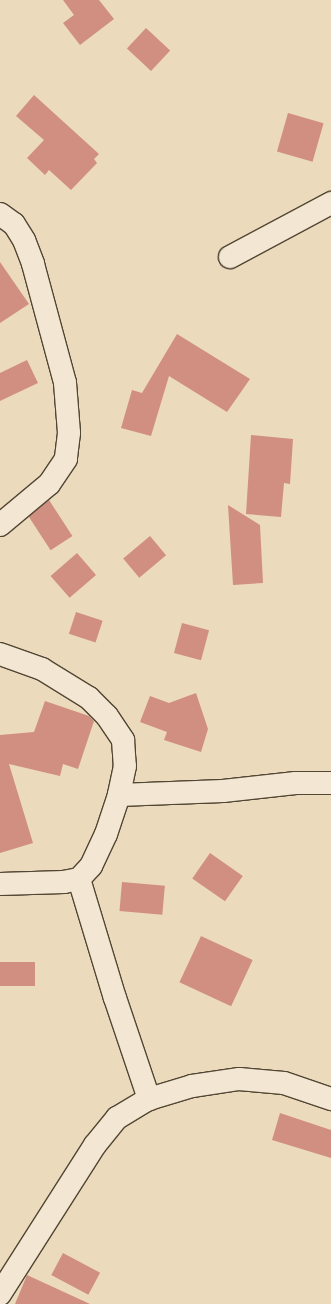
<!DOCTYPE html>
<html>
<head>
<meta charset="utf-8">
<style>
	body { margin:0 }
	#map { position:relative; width:331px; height:1304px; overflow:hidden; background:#ecdabc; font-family:"Sorts Mill Goudy",serif }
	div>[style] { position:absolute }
	.building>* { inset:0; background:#d08f80; transform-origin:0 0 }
	.roads { filter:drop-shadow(1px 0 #524634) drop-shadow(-1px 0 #524634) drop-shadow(0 1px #524634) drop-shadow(0 -1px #524634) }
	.minor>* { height:22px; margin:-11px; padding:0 11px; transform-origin:11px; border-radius:11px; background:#f3e7d3 }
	span { translate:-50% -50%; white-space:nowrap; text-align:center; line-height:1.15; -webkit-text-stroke:3px #f3e7d3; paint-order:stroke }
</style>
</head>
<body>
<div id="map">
	<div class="building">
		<div style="clip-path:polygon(63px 0,99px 0,114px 19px,80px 45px,63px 23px,74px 15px)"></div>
		<div style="left:146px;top:28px;width:33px;height:28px;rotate:43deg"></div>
		<div style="clip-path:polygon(34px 95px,99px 154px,94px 159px,97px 163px,71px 190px,49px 170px,45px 175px,27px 158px,44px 140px,16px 116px)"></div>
		<div style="left:288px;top:113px;width:37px;height:40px;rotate:16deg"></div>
		<div style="clip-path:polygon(0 262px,29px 304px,0 323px)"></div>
		<div style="clip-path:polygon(177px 334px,250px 379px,227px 412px,169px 376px,151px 436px,121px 428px,132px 390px,142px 393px)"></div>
		<div style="clip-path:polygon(27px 360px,38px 383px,0 401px,0 373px)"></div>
		<div style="clip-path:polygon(251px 435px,293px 439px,290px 484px,284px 483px,281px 517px,246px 514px)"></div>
		<div style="left:49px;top:500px;width:43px;height:26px;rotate:57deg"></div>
		<div style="clip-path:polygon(228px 505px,260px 525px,263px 583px,233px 585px)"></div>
		<div style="left:150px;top:536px;width:25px;height:35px;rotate:50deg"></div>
		<div style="left:77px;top:553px;width:29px;height:35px;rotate:49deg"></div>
		<div style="left:76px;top:612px;width:28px;height:23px;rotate:18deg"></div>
		<div style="left:182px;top:623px;width:28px;height:31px;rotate:15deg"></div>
		<div style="clip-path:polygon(196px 693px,208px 729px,201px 752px,164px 740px,167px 732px,140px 722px,150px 696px,169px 703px)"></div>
		<div style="clip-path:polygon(45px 701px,89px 716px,94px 721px,78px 769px,63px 764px,60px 776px,9px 764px,33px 843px,0 853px,0 735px,34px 732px)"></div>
		<div style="left:210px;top:853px;width:40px;height:31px;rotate:35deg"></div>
		<div style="left:122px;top:882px;width:43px;height:29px;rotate:5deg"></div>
		<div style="left:201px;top:936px;width:57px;height:51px;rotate:25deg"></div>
		<div style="left:0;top:962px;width:35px;height:24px"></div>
		<div style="clip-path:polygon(280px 1113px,331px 1130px,331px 1158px,272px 1140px)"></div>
		<div style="left:63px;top:1253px;width:42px;height:25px;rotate:28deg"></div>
		<div style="clip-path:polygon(27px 1275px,90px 1304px,15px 1304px)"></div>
	</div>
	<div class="roads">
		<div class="minor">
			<div style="left:0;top:214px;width:17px;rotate:36deg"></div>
			<div style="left:14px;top:224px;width:19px;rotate:58deg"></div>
			<div style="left:24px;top:240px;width:26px;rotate:69deg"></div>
			<div style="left:33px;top:264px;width:123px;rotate:74.9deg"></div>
			<div style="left:65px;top:383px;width:50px;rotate:85.4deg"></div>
			<div style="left:69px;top:433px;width:26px;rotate:97deg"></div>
			<div style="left:66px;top:459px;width:30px;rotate:124deg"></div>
			<div style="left:49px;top:484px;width:64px;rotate:140.1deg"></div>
			<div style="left:230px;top:257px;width:115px;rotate:-28.1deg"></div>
			<div style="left:0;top:654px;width:45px;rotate:19.7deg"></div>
			<div style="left:42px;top:669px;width:55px;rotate:31.7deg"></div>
			<div style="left:89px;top:698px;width:25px;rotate:45deg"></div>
			<div style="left:107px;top:716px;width:29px;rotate:56deg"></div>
			<div style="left:123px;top:740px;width:26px;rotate:86deg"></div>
			<div style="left:125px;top:766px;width:30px;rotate:102deg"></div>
			<div style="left:119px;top:795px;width:41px;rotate:108.4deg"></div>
			<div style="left:106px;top:834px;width:35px;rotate:115deg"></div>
			<div style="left:91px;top:866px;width:18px;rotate:133deg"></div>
			<div style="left:79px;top:879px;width:15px;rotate:169deg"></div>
			<div style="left:64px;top:882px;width:64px;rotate:178.2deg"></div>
			<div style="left:119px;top:795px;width:104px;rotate:-2.2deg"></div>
			<div style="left:223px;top:791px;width:73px;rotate:-6.3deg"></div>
			<div style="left:296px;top:783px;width:35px"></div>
			<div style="left:79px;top:879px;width:124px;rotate:73.2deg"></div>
			<div style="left:115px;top:998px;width:107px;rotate:71.4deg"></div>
			<div style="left:0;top:1294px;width:177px;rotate:-57.5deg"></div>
			<div style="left:95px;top:1145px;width:35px;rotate:-51deg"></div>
			<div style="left:117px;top:1118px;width:37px;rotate:-31deg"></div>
			<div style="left:149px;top:1099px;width:45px;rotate:-16.8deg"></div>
			<div style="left:192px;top:1086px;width:48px;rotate:-8.5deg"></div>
			<div style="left:239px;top:1079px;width:45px;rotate:5.1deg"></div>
			<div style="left:284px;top:1083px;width:50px;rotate:18.8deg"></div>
		</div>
	</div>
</div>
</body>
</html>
